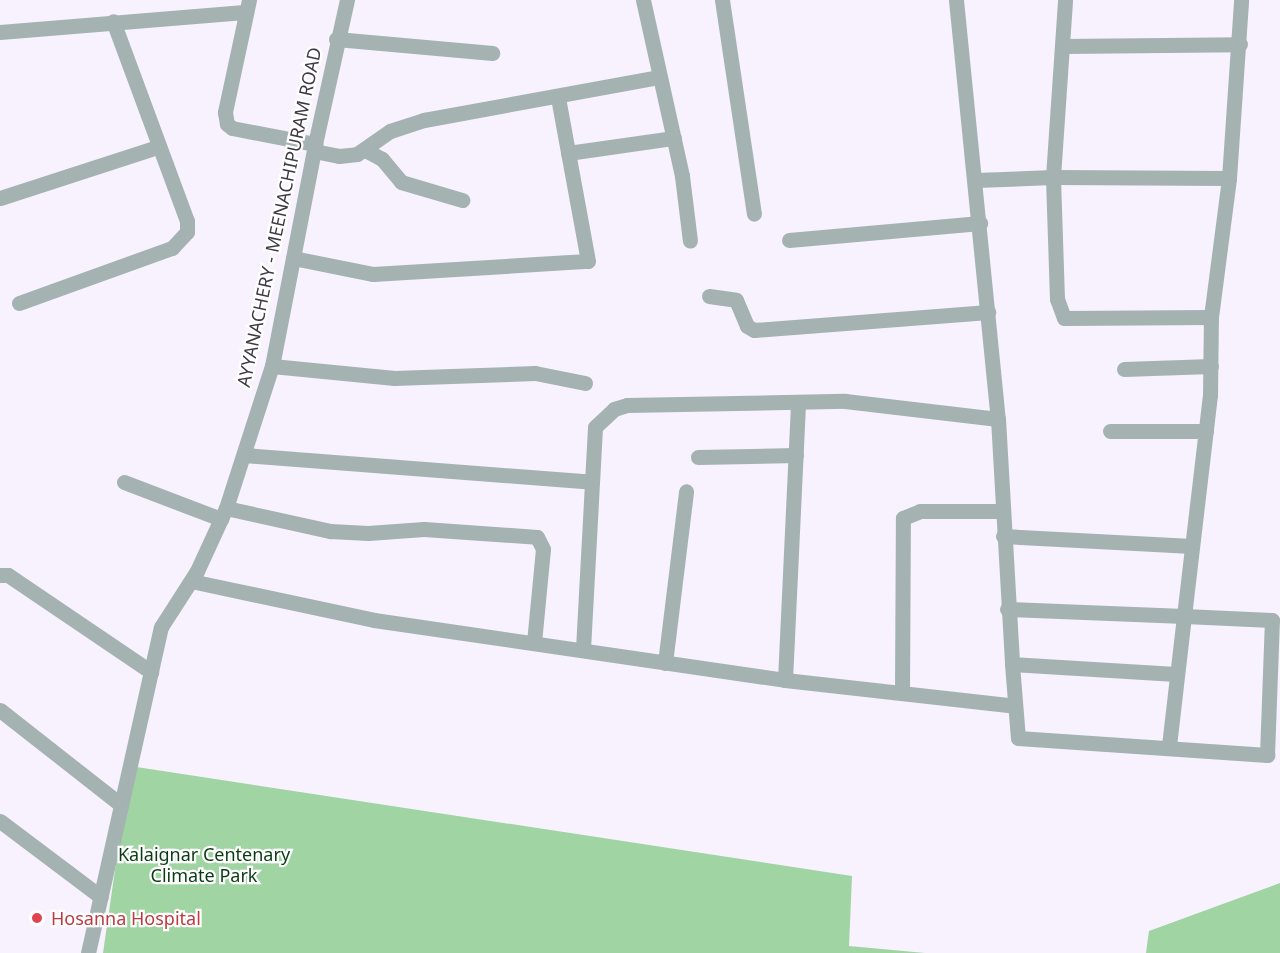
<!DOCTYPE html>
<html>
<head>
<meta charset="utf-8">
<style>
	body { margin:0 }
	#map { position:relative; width:1280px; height:953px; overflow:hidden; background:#f7f2fd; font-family:"Noto Sans",sans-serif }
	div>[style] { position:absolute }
	.green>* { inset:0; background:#a0d4a2 }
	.minor>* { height:15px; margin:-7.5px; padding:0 7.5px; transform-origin:7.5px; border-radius:7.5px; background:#a4b2b1 }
	.dots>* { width:16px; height:16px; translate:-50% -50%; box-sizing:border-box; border:3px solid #fff; border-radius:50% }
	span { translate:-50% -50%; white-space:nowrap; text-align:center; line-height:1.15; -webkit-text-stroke:4.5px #fff; paint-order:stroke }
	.street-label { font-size:18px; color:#3e3943 }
	.park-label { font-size:18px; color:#0b3b13 }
	.health-label { font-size:18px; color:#be3a42 }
	.left { translate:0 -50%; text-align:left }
</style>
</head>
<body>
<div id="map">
	<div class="green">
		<div style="clip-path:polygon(130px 766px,852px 876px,849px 946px,925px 953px,103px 953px)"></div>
		<div style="clip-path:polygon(1280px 883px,1280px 953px,1146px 953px,1149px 931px)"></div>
	</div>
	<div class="minor">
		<div style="left:249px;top:0;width:115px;rotate:102.1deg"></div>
		<div style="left:225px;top:112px;width:12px;rotate:81deg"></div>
		<div style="left:227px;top:124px;width:6px;rotate:39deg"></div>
		<div style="left:232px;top:128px;width:85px;rotate:10.9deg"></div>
		<div style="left:643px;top:0;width:180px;rotate:77.5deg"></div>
		<div style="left:682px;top:176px;width:65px;rotate:83deg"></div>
		<div style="left:722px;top:0;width:216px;rotate:81.5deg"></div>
		<div style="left:956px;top:0;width:421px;rotate:84.3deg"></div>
		<div style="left:998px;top:419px;width:245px;rotate:86.7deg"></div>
		<div style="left:1012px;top:664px;width:164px;rotate:3.5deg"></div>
		<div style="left:0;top:32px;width:245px;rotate:-4.7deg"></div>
		<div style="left:336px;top:39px;width:157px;rotate:5.1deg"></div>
		<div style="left:1063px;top:46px;width:177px;rotate:-0.6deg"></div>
		<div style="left:365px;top:150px;width:19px;rotate:28deg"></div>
		<div style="left:382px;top:159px;width:30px;rotate:50deg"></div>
		<div style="left:401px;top:182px;width:64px;rotate:16.4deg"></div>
		<div style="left:314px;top:151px;width:25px;rotate:11deg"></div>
		<div style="left:339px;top:156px;width:18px;rotate:-6deg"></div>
		<div style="left:357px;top:154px;width:40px;rotate:-34.9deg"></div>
		<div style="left:390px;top:131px;width:36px;rotate:-18deg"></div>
		<div style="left:424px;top:120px;width:238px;rotate:-10.4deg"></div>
		<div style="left:568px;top:153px;width:107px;rotate:-8.1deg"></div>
		<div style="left:976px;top:180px;width:77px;rotate:-2.2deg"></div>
		<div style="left:1053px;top:177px;width:177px;rotate:-86.1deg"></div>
		<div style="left:0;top:198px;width:165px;rotate:-18deg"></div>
		<div style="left:789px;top:240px;width:192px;rotate:-5.1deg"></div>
		<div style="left:293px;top:258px;width:82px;rotate:11.3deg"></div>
		<div style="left:373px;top:274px;width:215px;rotate:-3.5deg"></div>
		<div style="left:588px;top:261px;width:167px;rotate:-100.4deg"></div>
		<div style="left:709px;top:296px;width:27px;rotate:8deg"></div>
		<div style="left:736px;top:300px;width:28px;rotate:67deg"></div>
		<div style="left:747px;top:326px;width:8px;rotate:30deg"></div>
		<div style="left:754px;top:330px;width:235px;rotate:-4.4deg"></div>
		<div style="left:19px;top:303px;width:163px;rotate:-19.8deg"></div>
		<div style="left:172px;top:248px;width:22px;rotate:-47deg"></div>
		<div style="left:187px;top:232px;width:11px;rotate:-90deg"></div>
		<div style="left:187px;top:221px;width:213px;rotate:-110.3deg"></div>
		<div style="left:1211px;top:317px;width:147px;rotate:179.6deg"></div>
		<div style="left:1064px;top:318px;width:20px;rotate:-110deg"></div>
		<div style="left:1057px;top:299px;width:122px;rotate:-91.9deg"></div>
		<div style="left:1053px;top:177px;width:176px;rotate:0.3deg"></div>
		<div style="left:272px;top:366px;width:123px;rotate:5.6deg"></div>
		<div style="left:394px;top:378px;width:141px;rotate:-2deg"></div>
		<div style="left:535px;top:373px;width:51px;rotate:11.3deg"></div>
		<div style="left:1124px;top:369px;width:87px;rotate:-2deg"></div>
		<div style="left:1110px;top:431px;width:96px"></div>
		<div style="left:244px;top:455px;width:349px;rotate:4.4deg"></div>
		<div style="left:698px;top:457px;width:98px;rotate:-1.2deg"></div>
		<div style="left:124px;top:482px;width:104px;rotate:20.9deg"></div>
		<div style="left:226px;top:508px;width:107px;rotate:12.5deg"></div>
		<div style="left:330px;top:531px;width:38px;rotate:3deg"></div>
		<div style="left:368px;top:533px;width:56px;rotate:-4.1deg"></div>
		<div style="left:424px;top:529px;width:113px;rotate:4deg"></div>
		<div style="left:537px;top:537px;width:13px;rotate:63deg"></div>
		<div style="left:543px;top:549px;width:94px;rotate:95.5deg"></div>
		<div style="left:1003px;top:536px;width:189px;rotate:3deg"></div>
		<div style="left:0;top:575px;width:8px"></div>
		<div style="left:8px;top:575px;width:173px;rotate:34.1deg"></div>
		<div style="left:191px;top:581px;width:187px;rotate:12deg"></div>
		<div style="left:374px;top:620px;width:415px;rotate:8.3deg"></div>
		<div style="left:785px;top:680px;width:231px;rotate:6.4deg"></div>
		<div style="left:1007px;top:609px;width:177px;rotate:2.3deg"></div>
		<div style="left:1184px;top:616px;width:223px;rotate:-83.3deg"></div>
		<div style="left:1210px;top:395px;width:78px;rotate:-89.3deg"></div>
		<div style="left:1211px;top:317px;width:140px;rotate:-82.6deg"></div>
		<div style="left:1229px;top:178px;width:178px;rotate:-86.1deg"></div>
		<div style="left:583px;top:649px;width:222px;rotate:-86.9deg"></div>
		<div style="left:595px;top:427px;width:26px;rotate:-43deg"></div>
		<div style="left:614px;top:409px;width:14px;rotate:-17deg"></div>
		<div style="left:627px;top:405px;width:218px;rotate:-1.1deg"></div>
		<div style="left:845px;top:401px;width:154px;rotate:6.7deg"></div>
		<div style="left:665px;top:663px;width:173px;rotate:-83deg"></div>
		<div style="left:1012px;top:664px;width:74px;rotate:85.4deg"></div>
		<div style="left:1018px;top:738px;width:250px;rotate:3.9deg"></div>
		<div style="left:1267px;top:755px;width:135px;rotate:-87.9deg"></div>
		<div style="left:1272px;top:620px;width:88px;rotate:-177.4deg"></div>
		<div style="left:1184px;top:616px;width:131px;rotate:96.6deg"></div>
		<div style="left:785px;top:680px;width:275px;rotate:-87.3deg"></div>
		<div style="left:902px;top:693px;width:175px;rotate:-89.7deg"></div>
		<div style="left:903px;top:518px;width:18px;rotate:-22deg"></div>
		<div style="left:920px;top:511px;width:83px"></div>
		<div style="left:0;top:710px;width:154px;rotate:38.1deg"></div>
		<div style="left:0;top:821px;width:126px;rotate:37deg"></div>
		<div style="left:88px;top:953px;width:334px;rotate:-77.4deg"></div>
		<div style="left:161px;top:627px;width:67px;rotate:-57.3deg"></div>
		<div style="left:197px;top:571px;width:69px;rotate:-65.3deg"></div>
		<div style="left:226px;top:508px;width:149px;rotate:-72.1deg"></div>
		<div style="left:272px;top:366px;width:226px;rotate:-79deg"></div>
		<div style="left:315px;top:144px;width:148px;rotate:-77.5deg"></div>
	</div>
	<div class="dots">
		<div style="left:37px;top:918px;background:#e0444e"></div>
	</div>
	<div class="street-label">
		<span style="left:279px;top:217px;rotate:-78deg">AYYANACHERY - MEENACHIPURAM ROAD</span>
	</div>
	<div class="park-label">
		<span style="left:204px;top:865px">Kalaignar Centenary<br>Climate Park</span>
	</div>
	<div class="health-label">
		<span class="left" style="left:51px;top:918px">Hosanna Hospital</span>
	</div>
</div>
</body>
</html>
